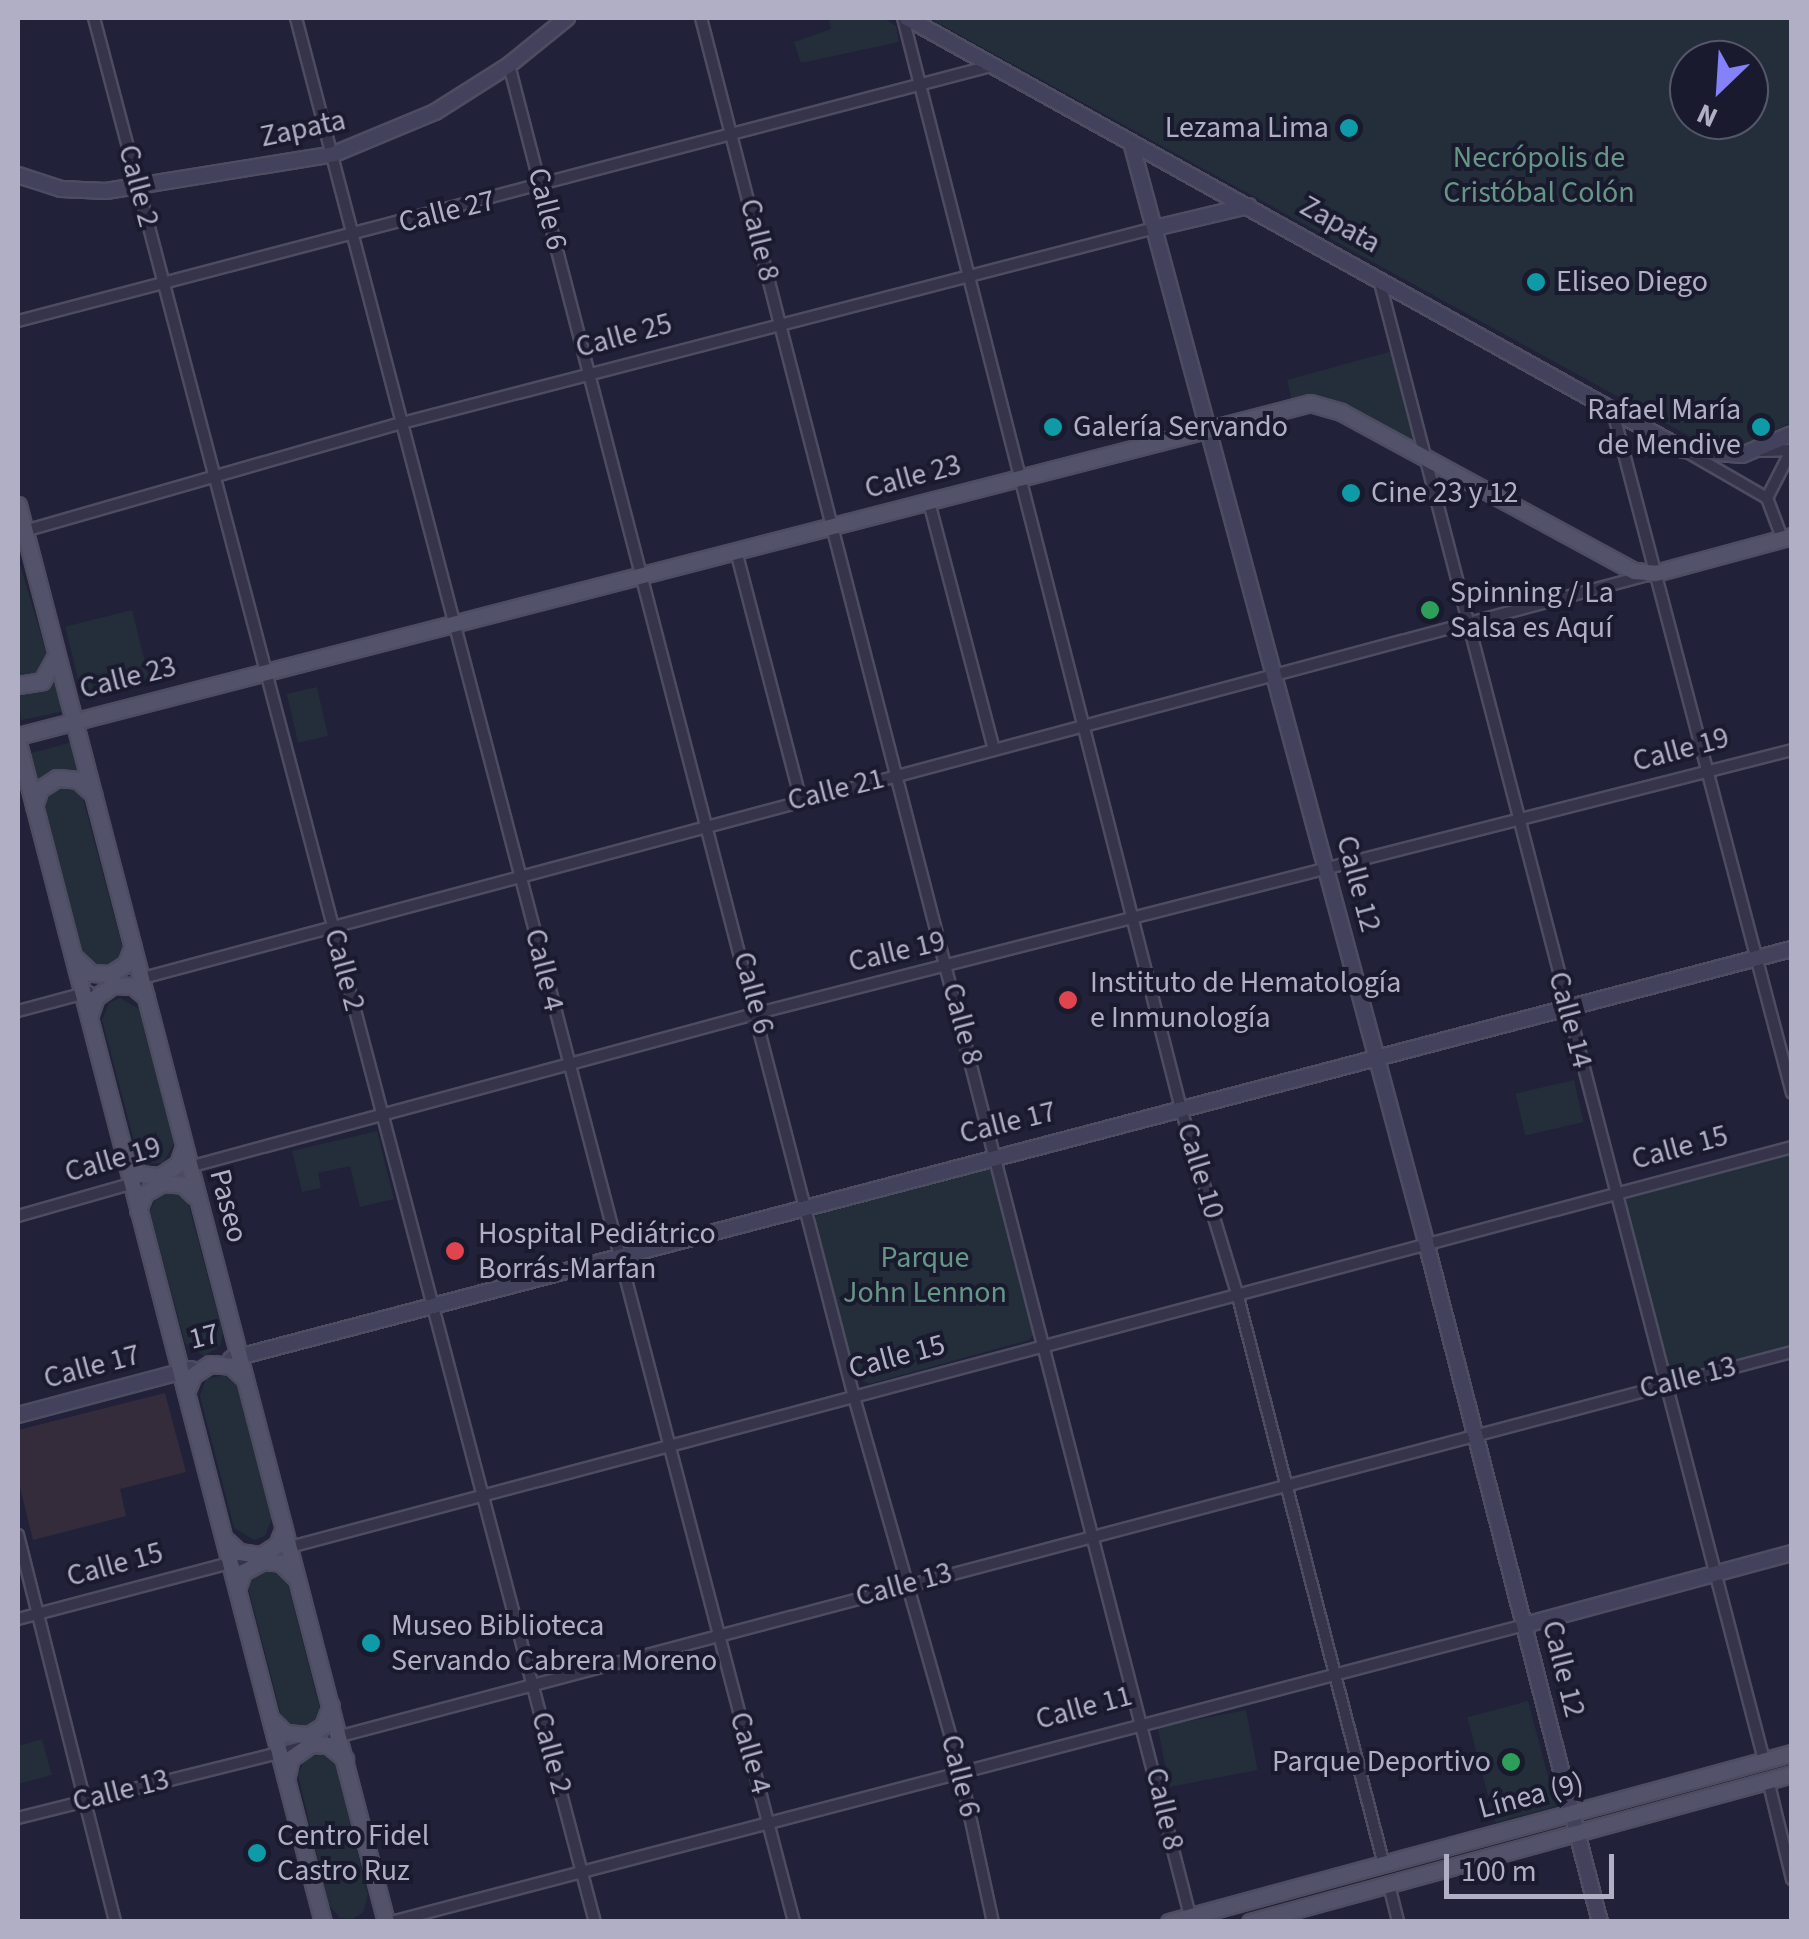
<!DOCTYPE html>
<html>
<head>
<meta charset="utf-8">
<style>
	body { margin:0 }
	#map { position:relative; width:1809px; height:1939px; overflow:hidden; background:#212139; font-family:"Source Sans 3",sans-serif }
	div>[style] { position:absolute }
	.medical>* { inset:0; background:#342c3b }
	.green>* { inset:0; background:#232e3a; transform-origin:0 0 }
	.roads { filter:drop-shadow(2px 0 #4d4c61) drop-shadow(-2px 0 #4d4c61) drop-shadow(0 2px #4d4c61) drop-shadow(0 -2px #4d4c61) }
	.street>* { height:10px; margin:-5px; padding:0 5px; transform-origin:5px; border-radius:5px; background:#35344a }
	.secondary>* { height:14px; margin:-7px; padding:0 7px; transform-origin:7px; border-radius:7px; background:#43425d }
	.primary>* { height:15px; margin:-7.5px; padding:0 7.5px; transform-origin:7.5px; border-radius:7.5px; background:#52526a }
	.dots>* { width:28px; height:28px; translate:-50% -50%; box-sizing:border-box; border:5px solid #1a1a2e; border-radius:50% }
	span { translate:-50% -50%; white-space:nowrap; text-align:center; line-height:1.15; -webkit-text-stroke:8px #1a1a2e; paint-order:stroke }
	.poi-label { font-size:30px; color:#b0afc6 }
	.right { translate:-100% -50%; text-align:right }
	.left { translate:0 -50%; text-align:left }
	.street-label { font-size:30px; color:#b0afc6 }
	.park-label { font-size:30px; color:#669786 }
	.frame { position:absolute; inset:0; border:20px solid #b0afc6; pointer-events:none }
	.north { position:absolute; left:1669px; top:40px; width:100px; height:100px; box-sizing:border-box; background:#1a1a2e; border:2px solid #56566b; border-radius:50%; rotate:205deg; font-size:28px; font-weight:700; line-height:40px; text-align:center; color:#b0afc6 }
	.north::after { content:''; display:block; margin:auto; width:35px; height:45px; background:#8581f9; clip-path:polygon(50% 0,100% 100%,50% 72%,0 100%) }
	.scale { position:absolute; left:1444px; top:1854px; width:170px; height:45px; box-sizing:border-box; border:5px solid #b0afc6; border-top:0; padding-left:12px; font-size:30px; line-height:35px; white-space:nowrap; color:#b0afc6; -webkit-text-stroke:8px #1a1a2e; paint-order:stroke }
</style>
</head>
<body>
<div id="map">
	<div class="medical">
		<div style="clip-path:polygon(165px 1393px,186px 1472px,120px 1489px,126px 1516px,33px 1540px,18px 1479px,18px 1430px)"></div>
	</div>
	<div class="green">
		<div style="clip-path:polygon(829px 18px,883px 18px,896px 26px,899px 42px,801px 63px,794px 42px,831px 29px)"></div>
		<div style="clip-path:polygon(evenodd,929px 18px,1791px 18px,1791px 422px,1747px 445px,1693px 438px,929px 18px,1689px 60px,1749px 60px,1749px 120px,1689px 120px,1689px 60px)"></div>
		<div style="clip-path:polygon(1396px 350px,1426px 463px,1370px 428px,1293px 405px,1287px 380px)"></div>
		<div style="clip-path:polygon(18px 558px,48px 658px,41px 675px,23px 679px,18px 676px)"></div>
		<div style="left:132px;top:610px;width:72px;height:69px;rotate:76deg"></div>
		<div style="clip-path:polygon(60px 682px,65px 711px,21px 720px,18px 693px)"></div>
		<div style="left:317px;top:687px;width:50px;height:31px;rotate:77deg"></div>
		<div style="left:72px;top:742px;width:30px;height:43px;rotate:75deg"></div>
		<div style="clip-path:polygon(56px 785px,74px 786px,82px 795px,123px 949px,116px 966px,98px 970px,84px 958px,44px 805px)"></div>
		<div style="clip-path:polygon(120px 998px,141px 1010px,175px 1142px,163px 1163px,150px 1163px,137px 1152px,102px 1020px,109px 1003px)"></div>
		<div style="left:1574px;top:1080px;width:43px;height:60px;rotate:77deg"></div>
		<div style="clip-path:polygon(377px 1131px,394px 1199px,360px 1207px,350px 1166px,318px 1173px,321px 1188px,302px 1192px,292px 1151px)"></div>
		<div style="clip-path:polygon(1791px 1154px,1791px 1346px,1677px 1374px,1667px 1368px,1623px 1207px,1627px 1196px)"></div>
		<div style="clip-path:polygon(983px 1165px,997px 1173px,1037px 1330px,1029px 1340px,869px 1384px,854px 1376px,814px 1220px,819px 1211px)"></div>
		<div style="clip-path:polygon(174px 1190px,188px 1202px,223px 1334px,220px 1346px,204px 1356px,185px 1343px,150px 1212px,157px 1195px)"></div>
		<div style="clip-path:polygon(224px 1375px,237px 1386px,272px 1518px,265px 1536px,254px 1540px,234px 1528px,200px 1396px,206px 1379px)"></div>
		<div style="clip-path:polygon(259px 1567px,277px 1568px,286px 1577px,320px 1709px,313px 1726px,295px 1730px,282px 1719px,248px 1587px)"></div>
		<div style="left:1528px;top:1701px;width:109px;height:63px;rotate:75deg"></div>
		<div style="left:1246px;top:1710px;width:61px;height:90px;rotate:79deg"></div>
		<div style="clip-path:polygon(42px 1739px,52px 1775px,18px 1784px,18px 1746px)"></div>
		<div style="clip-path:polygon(322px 1754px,336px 1765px,368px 1895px,363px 1913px,352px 1919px,340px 1918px,329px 1905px,298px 1775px,305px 1758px)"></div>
	</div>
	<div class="roads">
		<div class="street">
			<div style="left:94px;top:18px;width:1969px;rotate:75.26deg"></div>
			<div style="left:296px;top:18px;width:1968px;rotate:75.34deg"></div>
			<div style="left:701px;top:18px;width:1960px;rotate:75.55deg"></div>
			<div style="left:903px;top:18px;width:1126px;rotate:75.7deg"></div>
			<div style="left:1181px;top:1109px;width:192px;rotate:73.1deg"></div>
			<div style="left:1237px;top:1293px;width:591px;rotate:75.59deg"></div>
			<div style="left:509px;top:65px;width:1376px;rotate:75.48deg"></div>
			<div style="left:854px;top:1397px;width:388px;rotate:74.1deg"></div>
			<div style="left:960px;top:1770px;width:156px;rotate:77.8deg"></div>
			<div style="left:1379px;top:279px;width:1530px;rotate:75.43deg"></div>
			<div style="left:18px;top:321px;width:1006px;rotate:-14.69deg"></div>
			<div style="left:1612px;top:408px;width:708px;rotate:75.28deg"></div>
			<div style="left:1762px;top:451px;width:30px;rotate:-2deg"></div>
			<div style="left:1689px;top:453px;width:90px;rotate:30deg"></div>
			<div style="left:1767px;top:498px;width:43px;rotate:69.4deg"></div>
			<div style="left:1767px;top:498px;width:55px;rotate:-63deg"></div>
			<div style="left:929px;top:502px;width:256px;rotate:75.3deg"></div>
			<div style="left:21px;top:532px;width:396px;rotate:-16deg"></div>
			<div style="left:402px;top:423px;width:778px;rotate:-14.52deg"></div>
			<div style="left:736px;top:551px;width:254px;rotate:75.4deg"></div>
			<div style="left:139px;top:979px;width:1558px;rotate:-14.99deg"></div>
			<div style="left:18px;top:1011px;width:73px;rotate:-15deg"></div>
			<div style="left:189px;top:1167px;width:589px;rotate:-15.14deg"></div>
			<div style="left:758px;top:1013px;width:1067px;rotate:-14.27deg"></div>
			<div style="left:18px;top:1216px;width:124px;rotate:-15.9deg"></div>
			<div style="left:18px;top:1535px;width:399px;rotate:75.9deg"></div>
			<div style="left:290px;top:1547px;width:1554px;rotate:-14.91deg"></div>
			<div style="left:18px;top:1619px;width:243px;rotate:-14.8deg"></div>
			<div style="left:333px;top:1738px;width:1509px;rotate:-14.82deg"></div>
			<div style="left:1768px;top:1780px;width:102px;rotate:76.4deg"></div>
			<div style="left:18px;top:1818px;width:293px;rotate:-14deg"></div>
			<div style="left:1389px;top:1885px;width:38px;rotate:76deg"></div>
			<div style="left:391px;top:1922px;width:1172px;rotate:-14.68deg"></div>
		</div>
		<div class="secondary">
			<div style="left:907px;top:18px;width:889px;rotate:29.07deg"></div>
			<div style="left:1684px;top:450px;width:58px;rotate:4.9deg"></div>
			<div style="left:1742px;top:455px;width:54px;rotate:-22.8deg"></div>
			<div style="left:1132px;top:146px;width:1135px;rotate:74.98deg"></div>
			<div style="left:1426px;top:1242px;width:702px;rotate:75.65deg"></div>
			<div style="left:18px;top:175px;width:45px;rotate:18deg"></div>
			<div style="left:61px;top:189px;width:45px;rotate:2.5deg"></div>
			<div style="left:106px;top:191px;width:231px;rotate:-9.2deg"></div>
			<div style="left:334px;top:154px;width:109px;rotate:-22.6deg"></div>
			<div style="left:435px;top:112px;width:88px;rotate:-32.4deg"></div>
			<div style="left:509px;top:65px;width:75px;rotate:-39deg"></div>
			<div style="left:1155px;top:228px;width:96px;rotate:-13.3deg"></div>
			<div style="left:231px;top:1359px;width:1614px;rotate:-14.72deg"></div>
			<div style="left:18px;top:1415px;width:179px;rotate:-14.9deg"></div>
			<div style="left:1525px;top:1625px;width:277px;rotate:-15.1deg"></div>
		</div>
		<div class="primary">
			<div style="left:18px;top:505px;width:1464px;rotate:75.44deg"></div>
			<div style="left:18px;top:685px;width:24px;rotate:-9deg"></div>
			<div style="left:42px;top:681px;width:29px;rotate:-61deg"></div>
			<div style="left:18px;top:736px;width:1334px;rotate:-14.45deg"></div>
			<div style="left:1310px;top:403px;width:32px;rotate:16deg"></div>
			<div style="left:1341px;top:412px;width:333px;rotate:28.5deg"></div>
			<div style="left:1634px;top:571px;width:21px;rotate:5deg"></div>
			<div style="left:1655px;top:573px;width:142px;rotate:-15.1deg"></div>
			<div style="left:18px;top:743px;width:1218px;rotate:75.5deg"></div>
			<div style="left:34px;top:806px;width:18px;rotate:-71deg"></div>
			<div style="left:40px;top:789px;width:20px;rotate:-33deg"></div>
			<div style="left:57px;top:778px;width:21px;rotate:5deg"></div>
			<div style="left:78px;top:780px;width:21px;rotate:43deg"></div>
			<div style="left:74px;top:957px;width:23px;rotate:43deg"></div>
			<div style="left:91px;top:973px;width:19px;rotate:3deg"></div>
			<div style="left:110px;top:974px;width:19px;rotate:-32deg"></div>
			<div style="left:126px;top:964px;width:19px;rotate:-69deg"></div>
			<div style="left:90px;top:1014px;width:18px;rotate:-71deg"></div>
			<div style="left:96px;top:997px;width:21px;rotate:-35deg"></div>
			<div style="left:113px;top:985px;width:20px;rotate:3deg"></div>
			<div style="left:133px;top:986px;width:17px;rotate:40deg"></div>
			<div style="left:125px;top:1160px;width:21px;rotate:43deg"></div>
			<div style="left:140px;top:1174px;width:20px;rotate:6deg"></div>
			<div style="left:160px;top:1176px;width:22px;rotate:-34deg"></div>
			<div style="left:178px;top:1164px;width:18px;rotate:-71deg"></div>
			<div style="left:138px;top:1210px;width:18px;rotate:-68deg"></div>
			<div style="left:145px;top:1193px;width:20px;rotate:-30deg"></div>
			<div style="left:162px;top:1183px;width:21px;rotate:5deg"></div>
			<div style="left:183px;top:1185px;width:16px;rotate:43deg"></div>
			<div style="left:187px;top:1390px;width:16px;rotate:-68deg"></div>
			<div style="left:193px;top:1375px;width:20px;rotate:-33deg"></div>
			<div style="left:210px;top:1364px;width:21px;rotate:5deg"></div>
			<div style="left:231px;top:1366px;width:18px;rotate:43deg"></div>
			<div style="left:227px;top:1541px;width:16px;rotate:43deg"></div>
			<div style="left:239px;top:1552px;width:22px;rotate:8deg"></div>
			<div style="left:261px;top:1555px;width:19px;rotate:-32deg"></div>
			<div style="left:277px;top:1545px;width:18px;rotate:-68deg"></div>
			<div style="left:237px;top:1589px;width:18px;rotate:-71deg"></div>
			<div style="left:243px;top:1572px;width:23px;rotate:-29deg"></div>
			<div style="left:263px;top:1561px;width:18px;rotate:6deg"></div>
			<div style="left:281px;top:1563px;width:21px;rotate:45deg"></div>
			<div style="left:273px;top:1721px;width:17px;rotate:45deg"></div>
			<div style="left:285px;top:1733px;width:24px;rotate:5deg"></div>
			<div style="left:309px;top:1735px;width:17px;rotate:-33deg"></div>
			<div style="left:323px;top:1726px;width:22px;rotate:-69deg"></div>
			<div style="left:287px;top:1775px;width:17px;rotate:-77deg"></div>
			<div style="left:291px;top:1758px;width:24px;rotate:-35deg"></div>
			<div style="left:311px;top:1744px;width:17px;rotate:3deg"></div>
			<div style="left:328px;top:1745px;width:22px;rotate:39deg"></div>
			<div style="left:1169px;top:1922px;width:646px;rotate:-15.18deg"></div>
			<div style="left:1250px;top:1922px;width:562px;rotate:-15.27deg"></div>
		</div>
	</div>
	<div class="dots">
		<div style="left:1349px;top:128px;background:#0f9aa8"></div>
		<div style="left:1536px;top:282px;background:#0f9aa8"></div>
		<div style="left:1053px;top:427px;background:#0f9aa8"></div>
		<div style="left:1761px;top:427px;background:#0f9aa8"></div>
		<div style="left:1351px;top:493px;background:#0f9aa8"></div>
		<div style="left:1430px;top:610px;background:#2e9e5b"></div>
		<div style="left:1068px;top:1000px;background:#e0444e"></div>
		<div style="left:455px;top:1251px;background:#e0444e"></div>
		<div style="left:371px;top:1643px;background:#0f9aa8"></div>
		<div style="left:1511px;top:1762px;background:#2e9e5b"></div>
		<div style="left:257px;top:1853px;background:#0f9aa8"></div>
	</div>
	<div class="poi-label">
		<span class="right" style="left:1329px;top:128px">Lezama Lima</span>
		<span class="left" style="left:1556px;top:282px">Eliseo Diego</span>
		<span class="right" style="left:1741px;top:427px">Rafael María<br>de Mendive</span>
		<span class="left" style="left:1073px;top:427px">Galería Servando</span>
		<span class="left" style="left:1371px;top:493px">Cine 23 y 12</span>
		<span class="left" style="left:1450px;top:610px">Spinning / La<br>Salsa es Aquí</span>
		<span class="left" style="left:1090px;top:1000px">Instituto de Hematología<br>e Inmunología</span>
		<span class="left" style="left:478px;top:1251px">Hospital Pediátrico<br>Borrás-Marfan</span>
		<span class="left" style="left:391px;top:1643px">Museo Biblioteca<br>Servando Cabrera Moreno</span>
		<span class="right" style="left:1491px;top:1762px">Parque Deportivo</span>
		<span class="left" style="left:277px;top:1853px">Centro Fidel<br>Castro Ruz</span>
	</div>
	<div class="street-label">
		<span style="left:303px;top:129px;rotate:-12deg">Zapata</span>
		<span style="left:138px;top:186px;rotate:75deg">Calle 2</span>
		<span style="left:547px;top:209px;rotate:76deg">Calle 6</span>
		<span style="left:447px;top:212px;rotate:-14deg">Calle 27</span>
		<span style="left:1340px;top:225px;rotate:29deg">Zapata</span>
		<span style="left:759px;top:240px;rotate:76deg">Calle 8</span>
		<span style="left:624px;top:336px;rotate:-15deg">Calle 25</span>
		<span style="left:913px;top:477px;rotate:-15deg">Calle 23</span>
		<span style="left:128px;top:678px;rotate:-14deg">Calle 23</span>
		<span style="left:1681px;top:750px;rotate:-15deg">Calle 19</span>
		<span style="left:836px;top:790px;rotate:-14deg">Calle 21</span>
		<span style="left:1358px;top:884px;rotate:75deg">Calle 12</span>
		<span style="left:897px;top:952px;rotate:-13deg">Calle 19</span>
		<span style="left:344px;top:970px;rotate:75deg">Calle 2</span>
		<span style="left:544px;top:970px;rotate:76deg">Calle 4</span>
		<span style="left:753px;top:993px;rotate:75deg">Calle 6</span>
		<span style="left:1570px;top:1020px;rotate:75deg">Calle 14</span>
		<span style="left:962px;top:1024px;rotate:75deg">Calle 8</span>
		<span style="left:1008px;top:1123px;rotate:-14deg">Calle 17</span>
		<span style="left:1680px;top:1148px;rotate:-15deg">Calle 15</span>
		<span style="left:113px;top:1160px;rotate:-16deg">Calle 19</span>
		<span style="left:1200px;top:1171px;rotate:73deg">Calle 10</span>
		<span style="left:228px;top:1206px;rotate:75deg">Paseo</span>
		<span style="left:204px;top:1337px;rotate:-14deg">17</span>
		<span style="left:897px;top:1357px;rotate:-15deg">Calle 15</span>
		<span style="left:92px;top:1367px;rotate:-15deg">Calle 17</span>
		<span style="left:1688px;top:1378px;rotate:-14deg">Calle 13</span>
		<span style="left:115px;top:1565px;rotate:-15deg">Calle 15</span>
		<span style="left:904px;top:1585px;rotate:-15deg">Calle 13</span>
		<span style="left:1563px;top:1669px;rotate:76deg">Calle 12</span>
		<span style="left:1084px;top:1708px;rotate:-15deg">Calle 11</span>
		<span style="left:551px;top:1753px;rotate:75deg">Calle 2</span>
		<span style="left:750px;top:1753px;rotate:74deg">Calle 4</span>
		<span style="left:960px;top:1776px;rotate:76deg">Calle 6</span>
		<span style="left:121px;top:1791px;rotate:-14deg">Calle 13</span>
		<span style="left:1531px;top:1796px;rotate:-15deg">Línea (9)</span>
		<span style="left:1164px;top:1809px;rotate:77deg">Calle 8</span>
	</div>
	<div class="park-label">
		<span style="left:1539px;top:175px">Necrópolis de<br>Cristóbal Colón</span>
		<span style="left:925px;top:1275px">Parque<br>John Lennon</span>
	</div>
	<div class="frame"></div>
	<div class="north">N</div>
	<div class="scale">100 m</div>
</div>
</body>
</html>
